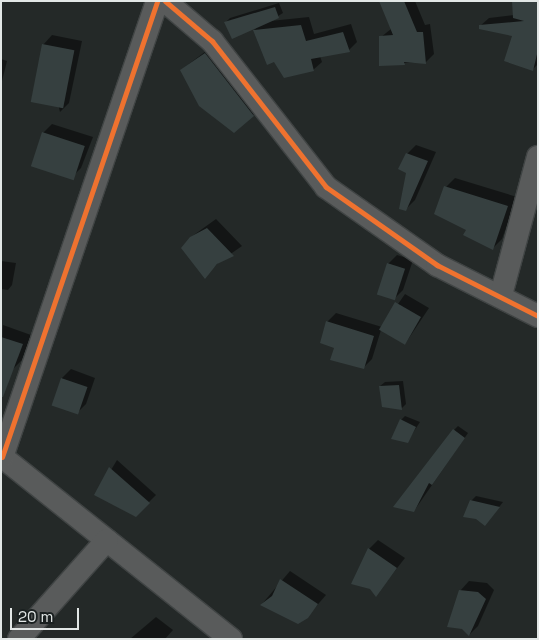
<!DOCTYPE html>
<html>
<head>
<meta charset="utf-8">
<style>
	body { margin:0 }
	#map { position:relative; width:539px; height:640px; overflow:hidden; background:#242928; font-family:"Space Grotesk",sans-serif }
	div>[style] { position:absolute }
	.shadow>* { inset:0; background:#0007 }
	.building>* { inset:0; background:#364040; transform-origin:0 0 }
	.roads { filter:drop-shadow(1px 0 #404444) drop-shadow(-1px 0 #404444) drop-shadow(0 1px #404444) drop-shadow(0 -1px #404444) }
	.street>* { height:22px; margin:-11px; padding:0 11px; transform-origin:11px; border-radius:11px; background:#595b5b }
	.cycleway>* { height:5px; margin:-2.5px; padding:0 2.5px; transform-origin:2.5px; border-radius:2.5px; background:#ef722f }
	span { translate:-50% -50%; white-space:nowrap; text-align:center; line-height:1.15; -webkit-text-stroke:4px #1a2020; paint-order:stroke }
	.frame { position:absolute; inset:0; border:2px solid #e2e7e6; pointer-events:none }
	.scale { position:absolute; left:10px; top:608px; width:69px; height:22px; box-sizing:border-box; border:2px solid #e2e7e6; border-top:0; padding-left:6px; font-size:15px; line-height:18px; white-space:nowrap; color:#e2e7e6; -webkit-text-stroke:4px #1a2020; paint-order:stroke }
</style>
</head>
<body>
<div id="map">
	<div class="shadow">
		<div style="clip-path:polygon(380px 1px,415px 1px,425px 25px,430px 24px,434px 54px,426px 62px,404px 63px,381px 37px,391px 29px)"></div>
		<div style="clip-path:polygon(538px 1px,538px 64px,532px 70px,514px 35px,480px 26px,489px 18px,514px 15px)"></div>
		<div style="clip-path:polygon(279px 3px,283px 13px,270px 21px,309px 17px,314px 34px,351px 24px,357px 42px,349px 50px,320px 56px,322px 62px,313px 70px,254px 30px,258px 26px,226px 22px,230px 18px)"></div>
		<div style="clip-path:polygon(52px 35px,82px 41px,69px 103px,60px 112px,43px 45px)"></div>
		<div style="clip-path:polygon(214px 45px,262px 106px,253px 115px,181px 70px)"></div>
		<div style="clip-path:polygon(1px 59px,7px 61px,1px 85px)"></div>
		<div style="clip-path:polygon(52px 124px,93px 137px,81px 168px,72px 177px,43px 133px)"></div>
		<div style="clip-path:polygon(416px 145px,436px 152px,415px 200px,406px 209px,407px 154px)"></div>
		<div style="clip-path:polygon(455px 178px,517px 197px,502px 239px,493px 248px,446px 187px)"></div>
		<div style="clip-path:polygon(216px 219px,242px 246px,219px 262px,205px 277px,191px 237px)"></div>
		<div style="clip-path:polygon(397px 255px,413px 260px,403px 290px,394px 299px,388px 264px)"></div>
		<div style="clip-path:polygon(1px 261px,16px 263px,12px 285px,8px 290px,1px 289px)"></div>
		<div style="clip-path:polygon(405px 294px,429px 308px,405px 344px,381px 330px,372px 359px,363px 368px,335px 347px,327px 322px,336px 313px,382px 327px)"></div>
		<div style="clip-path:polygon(3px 325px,31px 335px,22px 360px,13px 369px,1px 365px)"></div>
		<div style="clip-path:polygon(71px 369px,95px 378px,86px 404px,77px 413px,53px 404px,62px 378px)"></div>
		<div style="clip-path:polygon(403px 381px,406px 404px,402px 408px,380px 386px,385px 382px)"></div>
		<div style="clip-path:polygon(405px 416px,420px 422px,407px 442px,401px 420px)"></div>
		<div style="clip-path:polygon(458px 426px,468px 433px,414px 511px,454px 430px)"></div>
		<div style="clip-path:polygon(117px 460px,156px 495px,135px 516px,96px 495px)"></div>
		<div style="clip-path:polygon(476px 496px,503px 502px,489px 520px,471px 501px)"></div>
		<div style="clip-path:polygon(378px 540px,405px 558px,376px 595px,369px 549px)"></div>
		<div style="clip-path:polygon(290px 571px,326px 595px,307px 617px,262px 604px)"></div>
		<div style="clip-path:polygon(469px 581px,487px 583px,494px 590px,478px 626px,469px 635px,462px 628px,460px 591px)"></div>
		<div style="clip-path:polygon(156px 617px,173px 630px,165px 639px,130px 639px)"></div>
	</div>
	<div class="building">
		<div style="clip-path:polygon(379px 1px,404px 1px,417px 32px,423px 32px,426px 64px,404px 62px,405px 65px,379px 66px,379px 36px,393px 35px)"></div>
		<div style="clip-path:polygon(512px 1px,538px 1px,538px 50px,533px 71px,504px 61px,512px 36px,479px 29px,479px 25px,524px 21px,513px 18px)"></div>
		<div style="clip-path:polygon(275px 7px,279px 18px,232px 39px,224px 22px)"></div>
		<div style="clip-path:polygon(301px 25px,306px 41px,343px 32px,350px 52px,311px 59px,314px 71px,284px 78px,274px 62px,267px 65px,253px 30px)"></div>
		<div style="left:42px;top:44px;width:33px;height:59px;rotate:11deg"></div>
		<div style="clip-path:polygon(205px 53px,254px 116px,234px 133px,199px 106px,180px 70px)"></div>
		<div style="left:42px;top:132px;width:45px;height:36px;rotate:18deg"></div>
		<div style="clip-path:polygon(406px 153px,428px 161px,406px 211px,399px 209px,406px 173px,398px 169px)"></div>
		<div style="clip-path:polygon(444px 186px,508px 206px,493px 250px,463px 235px,466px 230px,434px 214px)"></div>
		<div style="clip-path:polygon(207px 228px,234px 256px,217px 264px,205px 279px,181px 248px,190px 237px)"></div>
		<div style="left:387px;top:263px;width:19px;height:33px;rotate:18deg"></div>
		<div style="left:395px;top:302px;width:30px;height:32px;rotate:30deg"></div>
		<div style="clip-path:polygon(326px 321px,374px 336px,364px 369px,330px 360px,334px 348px,320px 343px)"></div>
		<div style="clip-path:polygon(1px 337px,23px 344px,3px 397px,1px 397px)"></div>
		<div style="left:61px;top:378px;width:28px;height:29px;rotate:19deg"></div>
		<div style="clip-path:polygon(399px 385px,402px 410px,382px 407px,379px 386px)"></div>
		<div style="clip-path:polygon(400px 419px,416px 427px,408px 443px,391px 439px)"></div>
		<div style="clip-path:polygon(453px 429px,465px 438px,432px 485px,429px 483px,414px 512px,393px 507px)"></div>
		<div style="clip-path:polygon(109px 467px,150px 503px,136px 517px,94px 495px)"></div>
		<div style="clip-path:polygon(470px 500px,500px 507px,485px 526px,476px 519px,463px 517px)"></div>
		<div style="clip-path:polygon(368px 548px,397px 568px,376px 597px,370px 589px,351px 584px)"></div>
		<div style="clip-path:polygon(280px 579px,318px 604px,308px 618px,298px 624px,260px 605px,272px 596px)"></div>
		<div style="clip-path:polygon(459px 590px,478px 592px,486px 599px,469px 636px,462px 629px,447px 627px)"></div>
	</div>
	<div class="roads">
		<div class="street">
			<div style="left:165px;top:1px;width:62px;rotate:40.4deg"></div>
			<div style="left:212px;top:41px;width:185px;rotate:52deg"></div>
			<div style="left:326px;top:187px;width:136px;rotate:35.1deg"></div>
			<div style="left:437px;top:265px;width:113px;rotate:26.8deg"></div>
			<div style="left:501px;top:295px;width:143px;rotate:-75deg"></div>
			<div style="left:1px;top:456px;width:294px;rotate:38.5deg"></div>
			<div style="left:2px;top:457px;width:482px;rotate:-71.2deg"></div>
			<div style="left:19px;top:639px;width:132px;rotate:-48.4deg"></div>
		</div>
	</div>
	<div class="cycleway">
		<div style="left:165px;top:1px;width:62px;rotate:40.4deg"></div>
		<div style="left:212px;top:41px;width:185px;rotate:52deg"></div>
		<div style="left:326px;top:187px;width:136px;rotate:35.1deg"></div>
		<div style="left:437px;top:265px;width:113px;rotate:26.8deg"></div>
		<div style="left:2px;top:457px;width:482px;rotate:-71.2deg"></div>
	</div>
	<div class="frame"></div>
	<div class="scale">20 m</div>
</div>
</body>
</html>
